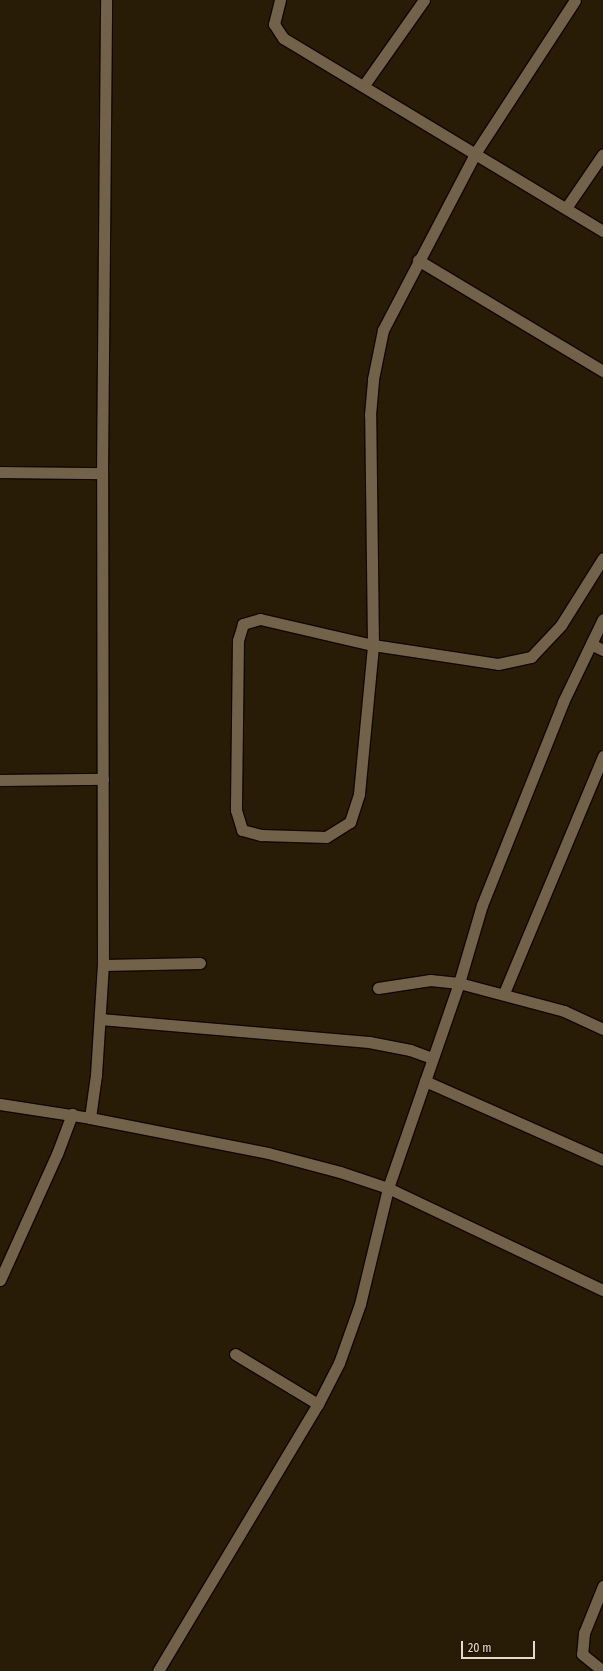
<!DOCTYPE html>
<html>
<head>
<meta charset="utf-8">
<style>
	body { margin:0 }
	#map { position:relative; width:603px; height:1671px; overflow:hidden; background:#291c06; font-family:"Fira Sans Condensed",sans-serif }
	div>[style] { position:absolute }
	.roads { filter:drop-shadow(1px 0 #120600) drop-shadow(-1px 0 #120600) drop-shadow(0 1px #120600) drop-shadow(0 -1px #120600) }
	.service>* { height:11px; margin:-5.5px; padding:0 5.5px; transform-origin:5.5px; border-radius:5.5px; background:#72624a }
	.minor>* { height:11px; margin:-5.5px; padding:0 5.5px; transform-origin:5.5px; border-radius:5.5px; background:#72624a }
	span { translate:-50% -50%; white-space:nowrap; text-align:center; line-height:1.15; -webkit-text-stroke:4px #201300; paint-order:stroke }
	.scale { position:absolute; left:461px; top:1641px; width:74px; height:18px; box-sizing:border-box; border:2px solid #e4dbcd; border-top:0; padding-left:5px; font-size:12px; line-height:14px; white-space:nowrap; color:#e4dbcd; -webkit-text-stroke:3px #201300; paint-order:stroke }
</style>
</head>
<body>
<div id="map">
	<div class="roads">
		<div class="service">
			<div style="left:280px;top:0;width:25px;rotate:104deg"></div>
			<div style="left:274px;top:24px;width:17px;rotate:57deg"></div>
			<div style="left:476px;top:152px;width:181px;rotate:-56.9deg"></div>
			<div style="left:418px;top:260px;width:216px;rotate:31deg"></div>
			<div style="left:260px;top:619px;width:18px;rotate:164deg"></div>
			<div style="left:243px;top:624px;width:17px;rotate:107deg"></div>
			<div style="left:238px;top:640px;width:170px;rotate:90.7deg"></div>
			<div style="left:236px;top:810px;width:21px;rotate:73deg"></div>
			<div style="left:242px;top:830px;width:20px;rotate:15deg"></div>
			<div style="left:261px;top:835px;width:65px;rotate:1.8deg"></div>
			<div style="left:326px;top:837px;width:28px;rotate:-32deg"></div>
			<div style="left:103px;top:965px;width:97px;rotate:-1.2deg"></div>
			<div style="left:378px;top:988px;width:53px;rotate:-8.7deg"></div>
			<div style="left:430px;top:980px;width:29px;rotate:6deg"></div>
			<div style="left:425px;top:1081px;width:195px;rotate:23.9deg"></div>
			<div style="left:235px;top:1354px;width:97px;rotate:31.1deg"></div>
			<div style="left:584px;top:1633px;width:21px;rotate:95deg"></div>
			<div style="left:582px;top:1654px;width:27px;rotate:39deg"></div>
		</div>
		<div class="minor">
			<div style="left:283px;top:38px;width:374px;rotate:31.1deg"></div>
			<div style="left:364px;top:85px;width:104px;rotate:-54.8deg"></div>
			<div style="left:566px;top:208px;width:65px;rotate:-55.6deg"></div>
			<div style="left:0;top:472px;width:102px;rotate:0.6deg"></div>
			<div style="left:260px;top:619px;width:116px;rotate:13deg"></div>
			<div style="left:373px;top:645px;width:126px;rotate:8.6deg"></div>
			<div style="left:498px;top:664px;width:34px;rotate:-12deg"></div>
			<div style="left:531px;top:657px;width:44px;rotate:-46.8deg"></div>
			<div style="left:561px;top:625px;width:79px;rotate:-57.9deg"></div>
			<div style="left:591px;top:644px;width:13px;rotate:27deg"></div>
			<div style="left:0;top:780px;width:103px;rotate:-0.6deg"></div>
			<div style="left:350px;top:822px;width:29px;rotate:-72deg"></div>
			<div style="left:359px;top:794px;width:150px;rotate:-84.6deg"></div>
			<div style="left:373px;top:645px;width:230px;rotate:-90.7deg"></div>
			<div style="left:370px;top:415px;width:36px;rotate:-85deg"></div>
			<div style="left:373px;top:379px;width:50px;rotate:-78.5deg"></div>
			<div style="left:383px;top:330px;width:201px;rotate:-62.4deg"></div>
			<div style="left:459px;top:983px;width:109px;rotate:14.9deg"></div>
			<div style="left:564px;top:1011px;width:43px;rotate:24.8deg"></div>
			<div style="left:504px;top:993px;width:257px;rotate:-67.3deg"></div>
			<div style="left:100px;top:1019px;width:270px;rotate:4.9deg"></div>
			<div style="left:369px;top:1042px;width:42px;rotate:11deg"></div>
			<div style="left:410px;top:1050px;width:23px;rotate:20deg"></div>
			<div style="left:0;top:1104px;width:91px;rotate:8.8deg"></div>
			<div style="left:90px;top:1118px;width:181px;rotate:11.1deg"></div>
			<div style="left:268px;top:1153px;width:74px;rotate:14.8deg"></div>
			<div style="left:340px;top:1172px;width:51px;rotate:18.4deg"></div>
			<div style="left:388px;top:1188px;width:238px;rotate:25.4deg"></div>
			<div style="left:90px;top:1118px;width:43px;rotate:-82.1deg"></div>
			<div style="left:96px;top:1075px;width:110px;rotate:-86.4deg"></div>
			<div style="left:103px;top:965px;width:492px;rotate:-90.1deg"></div>
			<div style="left:102px;top:473px;width:473px;rotate:-89.5deg"></div>
			<div style="left:0;top:1280px;width:138px;rotate:-65.7deg"></div>
			<div style="left:57px;top:1154px;width:43px;rotate:-69.4deg"></div>
			<div style="left:584px;top:1633px;width:51px;rotate:-68deg"></div>
			<div style="left:158px;top:1671px;width:311px;rotate:-59.1deg"></div>
			<div style="left:318px;top:1404px;width:46px;rotate:-62.9deg"></div>
			<div style="left:339px;top:1363px;width:63px;rotate:-70.4deg"></div>
			<div style="left:360px;top:1304px;width:119px;rotate:-76.4deg"></div>
			<div style="left:388px;top:1188px;width:217px;rotate:-70.9deg"></div>
			<div style="left:459px;top:983px;width:81px;rotate:-73.6deg"></div>
			<div style="left:482px;top:905px;width:219px;rotate:-68.2deg"></div>
			<div style="left:563px;top:702px;width:92px;rotate:-64.3deg"></div>
		</div>
	</div>
	<div class="scale">20 m</div>
</div>
</body>
</html>
